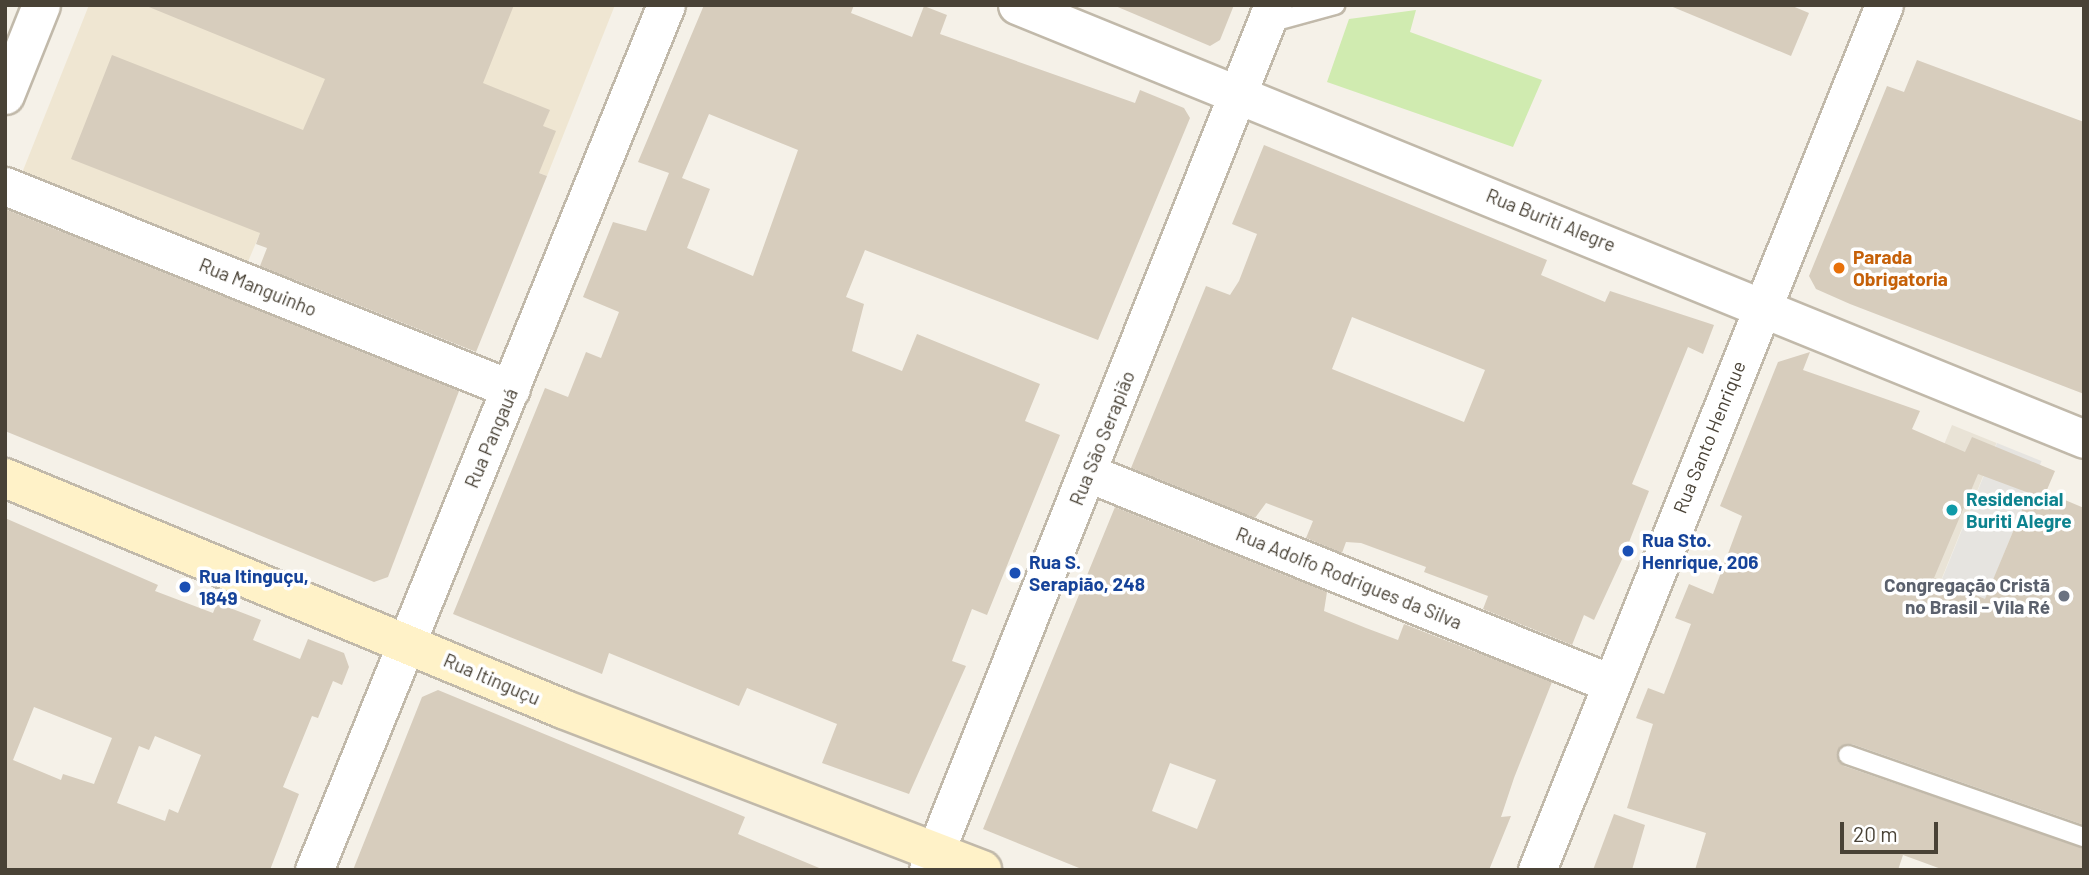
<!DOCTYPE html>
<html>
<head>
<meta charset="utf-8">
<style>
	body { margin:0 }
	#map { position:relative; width:2089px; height:875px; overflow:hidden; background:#f5f1e8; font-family:Barlow,sans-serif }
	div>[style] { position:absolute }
	.residential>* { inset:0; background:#e9e3d6; transform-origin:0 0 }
	.education>* { inset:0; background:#efe6d2 }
	.green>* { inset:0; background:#d0ebb0 }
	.parking>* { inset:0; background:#e6e4e0; transform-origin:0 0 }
	.building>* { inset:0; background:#d7cdbd }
	.roads { filter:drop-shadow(2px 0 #c1b9aa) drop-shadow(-2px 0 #c1b9aa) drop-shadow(0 2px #c1b9aa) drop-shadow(0 -2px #c1b9aa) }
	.lane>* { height:18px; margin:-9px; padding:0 9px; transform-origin:9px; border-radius:9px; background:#fff }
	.street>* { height:37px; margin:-18.5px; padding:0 18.5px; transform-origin:18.5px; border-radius:18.5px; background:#fff }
	.secondary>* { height:38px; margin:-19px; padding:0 19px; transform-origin:19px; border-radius:19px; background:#fff2c8 }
	.dots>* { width:19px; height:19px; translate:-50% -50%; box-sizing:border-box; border:4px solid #fff; border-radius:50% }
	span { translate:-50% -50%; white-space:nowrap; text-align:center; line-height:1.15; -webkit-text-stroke:7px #fff; paint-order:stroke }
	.street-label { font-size:19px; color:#494236 }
	.food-label { font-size:19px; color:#c56008; font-weight:700 }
	.left { translate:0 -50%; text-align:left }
	.culture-label { font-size:19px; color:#0d838f; font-weight:700 }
	.transit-label { font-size:19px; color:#164399; font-weight:700 }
	.worship-label { font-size:19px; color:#5b616d; font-weight:700 }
	.right { translate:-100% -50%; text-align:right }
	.frame { position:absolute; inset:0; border:7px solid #494236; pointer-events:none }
	.scale { position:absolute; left:1840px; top:822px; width:98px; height:32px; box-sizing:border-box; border:4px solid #494236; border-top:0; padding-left:9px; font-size:21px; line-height:24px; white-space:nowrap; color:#494236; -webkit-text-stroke:5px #fff; paint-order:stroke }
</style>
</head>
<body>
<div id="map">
	<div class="residential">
		<div style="left:1952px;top:425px;width:48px;height:165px;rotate:22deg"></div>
	</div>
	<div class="education">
		<div style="clip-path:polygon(89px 5px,615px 5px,547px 176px,323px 84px,247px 264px,22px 173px)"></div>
	</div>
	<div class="green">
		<div style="clip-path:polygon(1416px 10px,1410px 32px,1542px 80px,1513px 147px,1327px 82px,1349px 19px)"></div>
	</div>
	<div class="parking">
		<div style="left:1997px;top:443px;width:48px;height:247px;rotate:22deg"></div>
	</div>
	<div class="building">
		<div style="clip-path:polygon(144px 5px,514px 5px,483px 83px,550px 110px,543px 126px,556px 131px,539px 173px,547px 176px,476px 352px,260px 266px,267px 248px,256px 244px,260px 233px,71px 159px,112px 55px,303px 130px,325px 79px)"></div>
		<div style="clip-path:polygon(evenodd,704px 5px,854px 5px,851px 13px,912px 37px,924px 6px,947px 15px,940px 34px,1135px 103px,1140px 90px,1184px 108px,1190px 118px,1098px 340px,865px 250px,846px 297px,864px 304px,852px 351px,902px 371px,917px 334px,1040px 384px,1025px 421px,1060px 435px,987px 615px,972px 609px,952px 661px,966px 666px,909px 794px,822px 763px,837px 724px,747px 688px,739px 706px,609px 653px,602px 674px,453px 614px,545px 388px,568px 397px,586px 352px,601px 358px,619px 312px,583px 297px,613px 222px,646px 231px,669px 173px,638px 162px,704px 5px,709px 114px,798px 150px,753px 276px,687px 248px,710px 189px,682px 178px,709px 114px)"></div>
		<div style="clip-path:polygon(1113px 5px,1234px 5px,1220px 40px,1210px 46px)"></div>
		<div style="clip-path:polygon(1668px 5px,1790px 5px,1809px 13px,1791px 56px)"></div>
		<div style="clip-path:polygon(1917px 60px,2084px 122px,2084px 394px,1850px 304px,1816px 289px,1809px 276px,1887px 86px,1904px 92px)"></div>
		<div style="clip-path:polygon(evenodd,1264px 145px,1547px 260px,1541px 275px,1605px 302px,1610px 291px,1714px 325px,1703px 354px,1688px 347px,1632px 484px,1649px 491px,1624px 555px,1594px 620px,1584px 615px,1572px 645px,1483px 609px,1488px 596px,1424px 572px,1426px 567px,1361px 543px,1346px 542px,1342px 553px,1306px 538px,1313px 521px,1266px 503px,1255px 518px,1131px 468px,1206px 286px,1230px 295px,1239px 281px,1257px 234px,1232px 224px,1264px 145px,1352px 317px,1485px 370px,1464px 422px,1332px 369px,1352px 317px)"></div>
		<div style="clip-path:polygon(5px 209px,459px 391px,388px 577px,374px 582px,5px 431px)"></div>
		<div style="clip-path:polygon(evenodd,1810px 352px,1803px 370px,1920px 411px,1912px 429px,1965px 452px,1972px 437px,2055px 471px,2046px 492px,2084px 508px,2084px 825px,1852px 744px,1841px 746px,1837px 756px,1844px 766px,2084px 848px,2084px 870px,1944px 870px,1903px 855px,1898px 870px,1695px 870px,1706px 833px,1627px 808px,1653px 724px,1636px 718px,1648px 688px,1664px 694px,1678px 658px,1691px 624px,1675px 618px,1689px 584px,1713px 594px,1742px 516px,1720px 506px,1778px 362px,1810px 352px,1978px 474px,2029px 493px,1985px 599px,1934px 578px,1978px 474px)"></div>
		<div style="clip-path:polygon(evenodd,1115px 507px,1327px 592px,1324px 611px,1366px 628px,1398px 640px,1404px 624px,1552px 682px,1514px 778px,1501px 817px,1511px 816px,1489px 870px,1084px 870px,983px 829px,1115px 507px,1170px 763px,1216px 780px,1197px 829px,1152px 811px,1170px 763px)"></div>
		<div style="clip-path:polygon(evenodd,5px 518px,158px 585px,155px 591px,213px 613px,217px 603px,261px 620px,253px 640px,300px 659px,308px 639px,344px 653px,349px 667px,342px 685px,333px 681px,318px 718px,312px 716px,283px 787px,299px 794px,270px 870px,5px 870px,5px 518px,34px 707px,112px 738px,94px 784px,63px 774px,61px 780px,13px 760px,34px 707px,5px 518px,155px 736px,201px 755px,178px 813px,169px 809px,165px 821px,117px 803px,139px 746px,149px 750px,155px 736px)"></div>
		<div style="clip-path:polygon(438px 690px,745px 817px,738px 834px,824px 870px,353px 870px,422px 697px)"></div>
		<div style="clip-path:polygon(1614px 814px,1645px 825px,1632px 870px,1593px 870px)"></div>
	</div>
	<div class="roads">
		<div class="lane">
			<div style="left:1265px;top:24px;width:73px;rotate:-15.2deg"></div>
			<div style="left:1848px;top:755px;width:250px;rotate:19.2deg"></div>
		</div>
		<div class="street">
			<div style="left:1017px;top:5px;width:1152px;rotate:22.13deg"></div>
			<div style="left:5px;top:95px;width:97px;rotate:-68.2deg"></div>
			<div style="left:5px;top:186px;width:545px;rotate:21.86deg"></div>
			<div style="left:1088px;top:473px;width:563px;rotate:21.91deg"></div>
			<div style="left:314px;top:870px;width:934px;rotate:-67.86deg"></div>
			<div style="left:928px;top:870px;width:931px;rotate:-68.26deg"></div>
			<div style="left:1537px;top:870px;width:932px;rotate:-68.14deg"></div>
		</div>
		<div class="secondary">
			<div style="left:5px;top:478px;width:604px;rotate:22.49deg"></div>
			<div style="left:563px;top:709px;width:449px;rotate:21deg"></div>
		</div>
	</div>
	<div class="dots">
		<div style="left:1839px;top:268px;background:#e8710a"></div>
		<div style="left:1952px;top:510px;background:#0f9aa8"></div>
		<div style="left:1628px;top:551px;background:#1a4fb4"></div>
		<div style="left:1015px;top:573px;background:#1a4fb4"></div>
		<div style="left:185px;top:587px;background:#1a4fb4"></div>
		<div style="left:2064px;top:596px;background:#6b7280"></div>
	</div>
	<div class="street-label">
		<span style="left:1551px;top:220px;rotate:22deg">Rua Buriti Alegre</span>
		<span style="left:258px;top:287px;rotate:22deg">Rua Manguinho</span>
		<span style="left:1709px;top:437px;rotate:-68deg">Rua Santo Henrique</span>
		<span style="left:491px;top:438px;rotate:-67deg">Rua Pangauá</span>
		<span style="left:1102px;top:438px;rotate:-68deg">Rua São Serapião</span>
		<span style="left:1349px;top:578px;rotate:22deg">Rua Adolfo Rodrigues da Silva</span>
		<span style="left:492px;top:679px;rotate:23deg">Rua Itinguçu</span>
	</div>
	<div class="food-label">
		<span class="left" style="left:1853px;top:268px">Parada<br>Obrigatoria</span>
	</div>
	<div class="culture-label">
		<span class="left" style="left:1966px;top:510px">Residencial<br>Buriti Alegre</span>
	</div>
	<div class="transit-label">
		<span class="left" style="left:1642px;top:551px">Rua Sto.<br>Henrique, 206</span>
		<span class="left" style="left:1029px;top:573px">Rua S.<br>Serapião, 248</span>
		<span class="left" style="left:199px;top:587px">Rua Itinguçu,<br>1849</span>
	</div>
	<div class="worship-label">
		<span class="right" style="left:2050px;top:596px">Congregação Cristã<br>no Brasil - Vila Ré</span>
	</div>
	<div class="frame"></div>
	<div class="scale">20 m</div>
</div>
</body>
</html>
